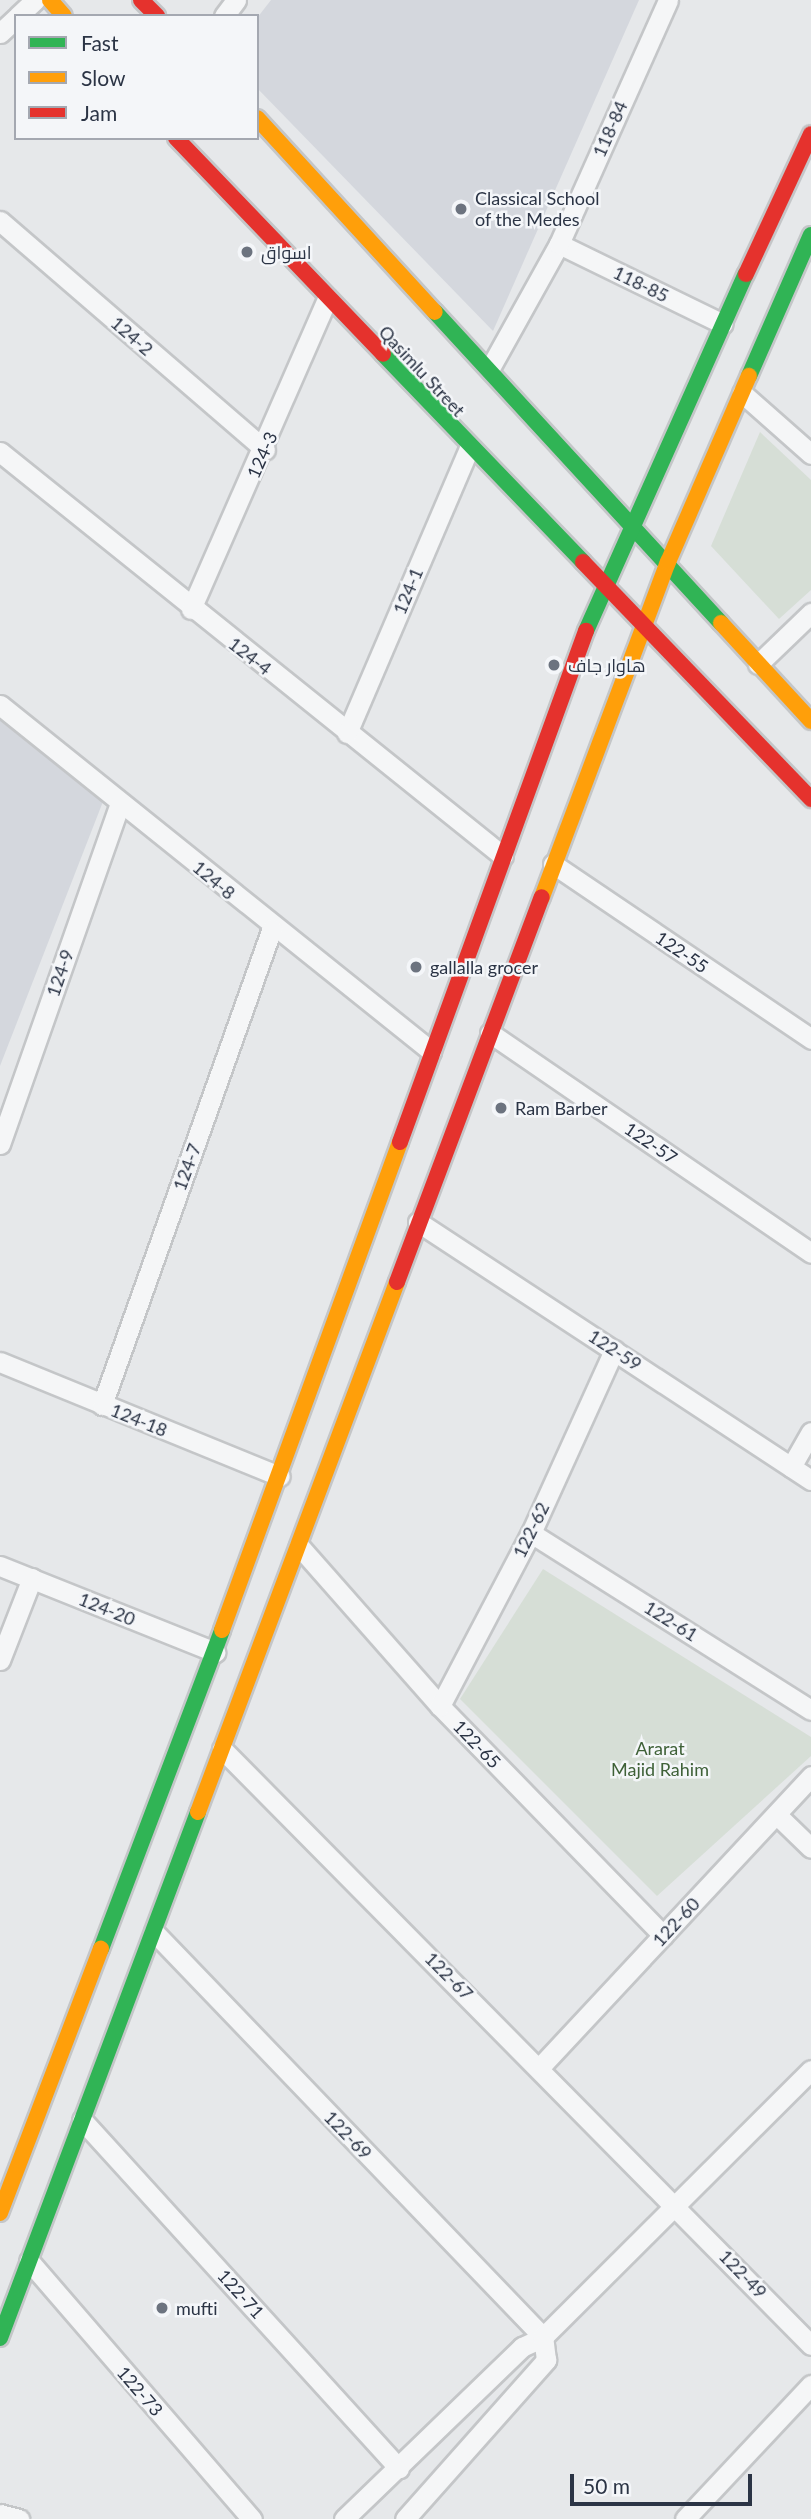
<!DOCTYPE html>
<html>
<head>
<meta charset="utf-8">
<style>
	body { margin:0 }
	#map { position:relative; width:811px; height:2519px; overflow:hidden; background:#e6e8ea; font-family:Lato,Cairo,sans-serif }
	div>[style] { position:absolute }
	.built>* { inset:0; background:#d4d7dd }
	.green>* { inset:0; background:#d6ded6 }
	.roads { filter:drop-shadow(2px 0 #c4c6c8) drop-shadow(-2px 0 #c4c6c8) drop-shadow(0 2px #c4c6c8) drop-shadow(0 -2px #c4c6c8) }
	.street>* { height:19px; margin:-9.5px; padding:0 9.5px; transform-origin:9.5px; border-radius:9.5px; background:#f5f6f7 }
	.fast>* { height:16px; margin:-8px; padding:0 8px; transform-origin:8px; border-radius:8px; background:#30b455 }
	.slow>* { height:16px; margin:-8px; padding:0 8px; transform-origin:8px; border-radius:8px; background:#ff9f0a }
	.jam>* { height:16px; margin:-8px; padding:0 8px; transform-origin:8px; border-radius:8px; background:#e5322d }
	.dots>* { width:19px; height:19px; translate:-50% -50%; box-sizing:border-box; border:4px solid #f4f6f9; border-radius:50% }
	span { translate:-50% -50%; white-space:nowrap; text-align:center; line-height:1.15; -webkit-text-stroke:5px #f4f6f9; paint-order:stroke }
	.street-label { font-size:18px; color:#2b3445 }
	.poi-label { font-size:18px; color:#2b3445 }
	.left { translate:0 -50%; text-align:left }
	.park-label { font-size:18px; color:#3f6138 }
	.legend { position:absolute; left:14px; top:14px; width:245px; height:126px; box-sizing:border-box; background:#f4f6f9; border:2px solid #a4a8b1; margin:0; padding:9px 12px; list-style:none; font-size:21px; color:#2b3445 }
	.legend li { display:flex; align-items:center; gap:14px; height:35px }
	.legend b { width:35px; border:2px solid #a4a8b1 }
	.scale { position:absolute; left:570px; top:2474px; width:182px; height:32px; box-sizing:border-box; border:4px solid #2b3445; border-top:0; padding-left:9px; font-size:21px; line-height:24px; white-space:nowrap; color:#2b3445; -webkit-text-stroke:5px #f4f6f9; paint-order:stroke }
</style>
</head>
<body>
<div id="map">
	<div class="built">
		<div style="clip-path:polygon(271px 0,639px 0,493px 331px,257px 88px,257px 18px)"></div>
		<div style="clip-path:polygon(0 697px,111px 781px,0 1066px)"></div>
	</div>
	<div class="green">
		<div style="clip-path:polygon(760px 432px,811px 480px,811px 590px,779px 619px,711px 546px)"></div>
		<div style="clip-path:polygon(543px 1569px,811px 1737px,811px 1756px,657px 1896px,460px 1699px)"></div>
	</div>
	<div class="roads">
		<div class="street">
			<div style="left:18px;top:16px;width:23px;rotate:-43deg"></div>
			<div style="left:224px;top:16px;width:20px;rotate:-53deg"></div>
			<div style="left:0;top:33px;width:22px;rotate:-43deg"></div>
			<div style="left:0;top:221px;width:350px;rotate:40.8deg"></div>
			<div style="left:559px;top:244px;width:182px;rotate:26deg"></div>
			<div style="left:490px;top:368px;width:142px;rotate:-60.9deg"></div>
			<div style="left:559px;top:244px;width:267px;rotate:-65.9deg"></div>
			<div style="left:742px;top:393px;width:92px;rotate:41.5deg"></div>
			<div style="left:0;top:452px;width:645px;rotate:38.77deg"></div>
			<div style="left:191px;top:609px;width:339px;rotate:-66.3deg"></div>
			<div style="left:758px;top:664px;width:74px;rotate:-43.9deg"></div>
			<div style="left:0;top:705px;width:553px;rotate:38.76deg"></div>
			<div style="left:347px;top:733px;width:309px;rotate:-66.8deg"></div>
			<div style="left:553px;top:864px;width:312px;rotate:34.1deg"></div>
			<div style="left:490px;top:1033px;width:389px;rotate:34.4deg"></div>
			<div style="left:0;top:1144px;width:361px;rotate:-70.6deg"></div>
			<div style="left:418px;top:1222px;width:470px;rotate:33.3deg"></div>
			<div style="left:0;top:1362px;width:302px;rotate:22.2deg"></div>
			<div style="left:102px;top:1405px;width:506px;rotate:-70.38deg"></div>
			<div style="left:791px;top:1467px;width:40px;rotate:-60.3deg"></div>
			<div style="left:531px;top:1533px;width:331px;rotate:32.3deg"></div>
			<div style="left:299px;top:1546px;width:213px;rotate:48.6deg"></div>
			<div style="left:440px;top:1706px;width:320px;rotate:45.8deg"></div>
			<div style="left:0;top:1566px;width:232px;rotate:21.8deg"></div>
			<div style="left:0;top:1660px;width:88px;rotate:-68.7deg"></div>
			<div style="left:440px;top:1706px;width:195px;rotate:-62.3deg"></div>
			<div style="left:531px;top:1533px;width:201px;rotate:-65.6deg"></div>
			<div style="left:222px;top:1749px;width:838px;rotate:45.34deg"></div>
			<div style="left:777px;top:1815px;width:47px;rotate:44.1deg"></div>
			<div style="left:154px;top:1932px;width:562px;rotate:46.15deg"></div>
			<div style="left:540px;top:2067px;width:398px;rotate:-47deg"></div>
			<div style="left:82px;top:2120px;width:471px;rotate:47.7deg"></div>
			<div style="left:29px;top:2261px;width:341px;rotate:49.2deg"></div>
			<div style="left:0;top:2514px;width:20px;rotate:15deg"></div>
			<div style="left:344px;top:2519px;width:248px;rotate:-44deg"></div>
			<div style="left:522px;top:2347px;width:23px;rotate:-25deg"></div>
			<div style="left:543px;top:2337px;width:378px;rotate:-44.9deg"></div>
			<div style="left:405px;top:2519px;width:213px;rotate:-48.4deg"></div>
			<div style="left:546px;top:2360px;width:23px;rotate:-97deg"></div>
			<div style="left:685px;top:2519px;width:184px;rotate:-46.8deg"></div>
		</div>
		<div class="fast">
			<div style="left:435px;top:312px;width:423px;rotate:47.4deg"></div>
			<div style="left:383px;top:354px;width:289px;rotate:46.1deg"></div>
			<div style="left:749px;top:376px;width:154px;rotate:-66.3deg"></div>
			<div style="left:586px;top:631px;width:391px;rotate:-65.9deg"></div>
			<div style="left:101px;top:1949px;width:341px;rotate:-69.2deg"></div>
			<div style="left:0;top:2338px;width:562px;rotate:-69.37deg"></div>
		</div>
		<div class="slow">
			<div style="left:50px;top:0;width:21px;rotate:49deg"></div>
			<div style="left:257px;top:118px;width:263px;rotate:47.5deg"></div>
			<div style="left:721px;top:623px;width:133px;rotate:47.4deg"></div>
			<div style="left:542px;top:897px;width:358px;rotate:-69.4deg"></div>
			<div style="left:668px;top:562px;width:203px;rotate:-66.5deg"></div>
			<div style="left:222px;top:1630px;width:519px;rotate:-69.96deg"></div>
			<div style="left:198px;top:1812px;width:566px;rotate:-69.42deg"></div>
			<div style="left:0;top:2213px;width:283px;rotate:-69.1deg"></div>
		</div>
		<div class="jam">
			<div style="left:141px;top:0;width:23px;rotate:45deg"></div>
			<div style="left:176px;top:138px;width:299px;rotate:46.2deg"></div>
			<div style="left:746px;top:274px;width:154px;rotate:-65.1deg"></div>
			<div style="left:583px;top:562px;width:329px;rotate:46.1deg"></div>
			<div style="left:400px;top:1142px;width:544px;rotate:-70deg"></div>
			<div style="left:397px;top:1282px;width:411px;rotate:-69.4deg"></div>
		</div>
	</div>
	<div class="dots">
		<div style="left:461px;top:209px;background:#6c737f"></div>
		<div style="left:247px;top:252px;background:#6c737f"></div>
		<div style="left:554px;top:665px;background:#6c737f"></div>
		<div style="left:416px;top:967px;background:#6c737f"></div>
		<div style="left:501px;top:1108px;background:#6c737f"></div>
		<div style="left:162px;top:2308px;background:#6c737f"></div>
	</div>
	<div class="street-label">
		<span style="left:610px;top:129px;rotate:-66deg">118-84</span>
		<span style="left:641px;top:284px;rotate:26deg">118-85</span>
		<span style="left:132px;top:336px;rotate:41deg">124-2</span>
		<span style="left:422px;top:371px;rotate:47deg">Qasimlu Street</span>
		<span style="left:262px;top:455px;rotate:-66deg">124-3</span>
		<span style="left:408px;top:591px;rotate:-67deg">124-1</span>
		<span style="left:250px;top:656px;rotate:38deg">124-4</span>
		<span style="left:214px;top:880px;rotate:40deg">124-8</span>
		<span style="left:682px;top:952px;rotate:34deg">122-55</span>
		<span style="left:60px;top:973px;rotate:-71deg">124-9</span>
		<span style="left:651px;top:1143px;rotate:34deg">122-57</span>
		<span style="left:187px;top:1167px;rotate:-70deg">124-7</span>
		<span style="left:615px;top:1350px;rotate:33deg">122-59</span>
		<span style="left:139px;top:1420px;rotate:22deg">124-18</span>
		<span style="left:531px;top:1530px;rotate:-64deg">122-62</span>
		<span style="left:107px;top:1609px;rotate:22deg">124-20</span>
		<span style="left:671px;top:1621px;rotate:32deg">122-61</span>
		<span style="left:477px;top:1744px;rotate:46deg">122-65</span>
		<span style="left:676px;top:1922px;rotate:-47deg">122-60</span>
		<span style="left:449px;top:1976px;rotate:45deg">122-67</span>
		<span style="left:348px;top:2135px;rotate:46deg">122-69</span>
		<span style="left:743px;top:2274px;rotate:46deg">122-49</span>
		<span style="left:241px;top:2294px;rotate:48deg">122-71</span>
		<span style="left:140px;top:2391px;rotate:49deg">122-73</span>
	</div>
	<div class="poi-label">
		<span class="left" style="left:475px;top:209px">Classical School<br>of the Medes</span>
		<span class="left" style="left:261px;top:252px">اسواق</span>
		<span class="left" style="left:568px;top:665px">هاوار جاف</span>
		<span class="left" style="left:430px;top:967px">gallalla grocer</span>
		<span class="left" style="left:515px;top:1108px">Ram Barber</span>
		<span class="left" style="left:176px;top:2308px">mufti</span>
	</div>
	<div class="park-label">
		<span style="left:660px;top:1759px">Ararat<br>Majid Rahim</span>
	</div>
	<ul class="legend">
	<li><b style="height:9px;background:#30b455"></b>Fast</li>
	<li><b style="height:9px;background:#ff9f0a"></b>Slow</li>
	<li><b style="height:9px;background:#e5322d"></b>Jam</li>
	</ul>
	<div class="scale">50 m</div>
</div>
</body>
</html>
